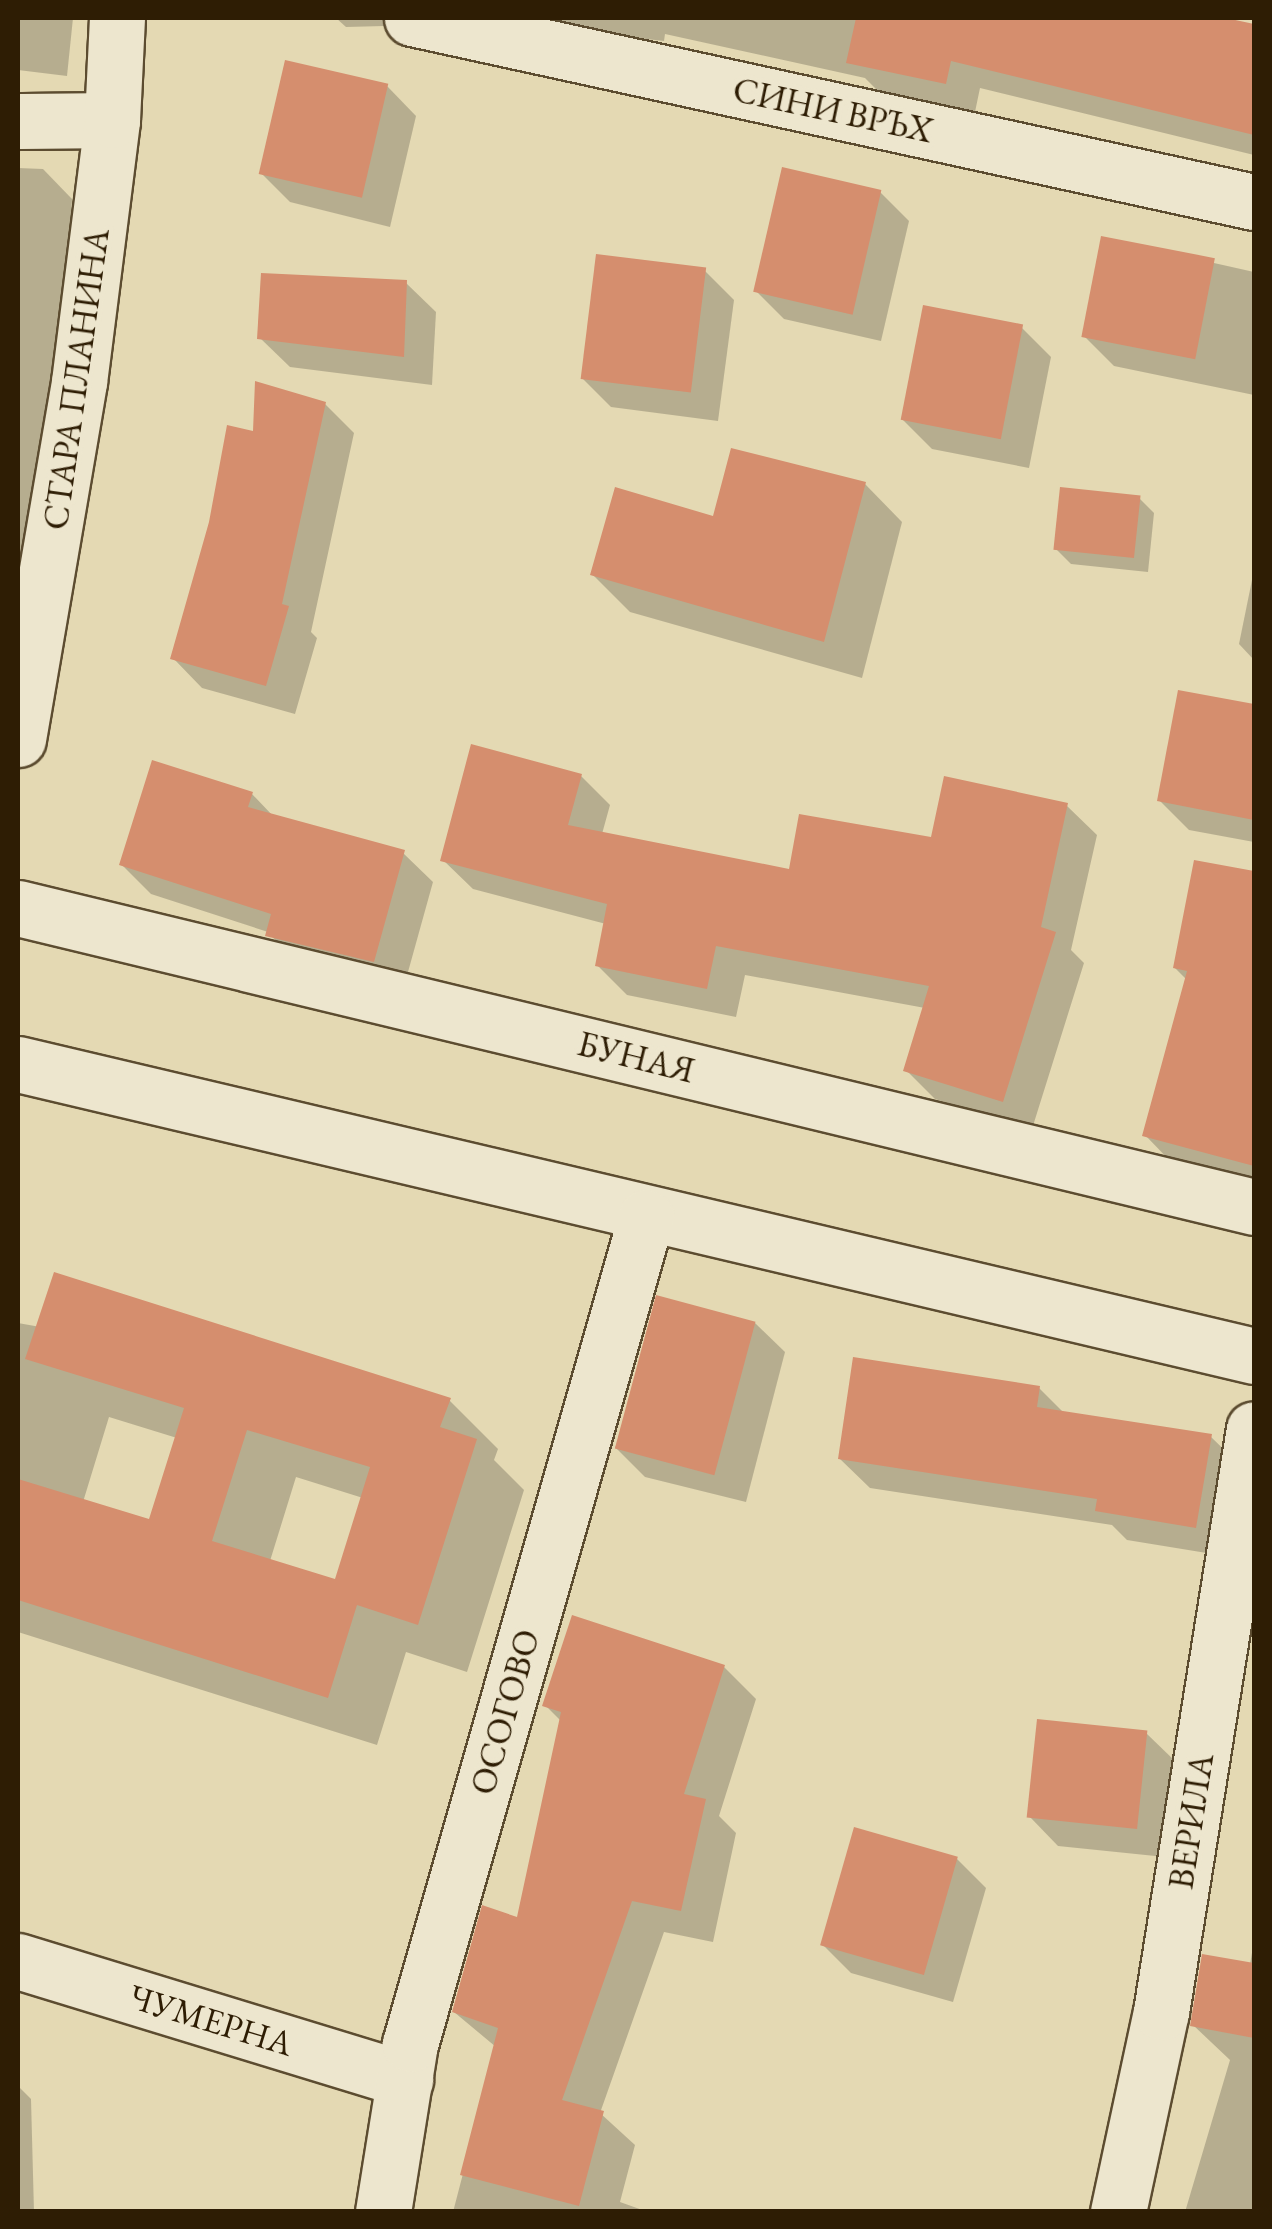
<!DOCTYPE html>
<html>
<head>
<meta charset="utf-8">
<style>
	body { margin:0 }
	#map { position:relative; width:1272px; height:2229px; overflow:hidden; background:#e4d9b3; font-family:"EB Garamond",serif }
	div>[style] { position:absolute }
	.shadow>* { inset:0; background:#0003 }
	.building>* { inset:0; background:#d58e6e; transform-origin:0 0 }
	.roads { filter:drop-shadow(2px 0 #5c4c30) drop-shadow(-2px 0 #5c4c30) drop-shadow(0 2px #5c4c30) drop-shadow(0 -2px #5c4c30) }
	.street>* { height:55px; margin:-27.5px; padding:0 27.5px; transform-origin:27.5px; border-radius:27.5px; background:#ede6ce }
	span { translate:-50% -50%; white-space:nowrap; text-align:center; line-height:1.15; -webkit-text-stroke:9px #ede6ce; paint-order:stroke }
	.street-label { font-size:35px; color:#2e1d04 }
	.frame { position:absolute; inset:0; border:20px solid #2e1d04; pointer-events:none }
</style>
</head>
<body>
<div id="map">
	<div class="shadow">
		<div style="clip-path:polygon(18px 18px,73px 18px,67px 76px,18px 70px)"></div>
		<div style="clip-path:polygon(336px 18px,460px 18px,461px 24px,346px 27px)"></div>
		<div style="clip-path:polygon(546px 18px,1224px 18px,1254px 25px,1254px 155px,980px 88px,975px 112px,879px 92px,865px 78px,665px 34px,664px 41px,557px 29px)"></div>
		<div style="clip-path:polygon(387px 86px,416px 116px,390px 227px,290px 202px,261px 173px)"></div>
		<div style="clip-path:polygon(18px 168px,43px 169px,72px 199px,61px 381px,18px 634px)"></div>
		<div style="clip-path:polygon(880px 192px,909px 221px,881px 341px,784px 319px,755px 290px)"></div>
		<div style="clip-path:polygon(1103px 238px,1254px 272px,1254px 395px,1114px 366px,1084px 336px)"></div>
		<div style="clip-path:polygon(704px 270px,734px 300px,718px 421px,611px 407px,582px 378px)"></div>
		<div style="clip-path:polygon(406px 283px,436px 312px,432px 385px,290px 367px,260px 338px)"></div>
		<div style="clip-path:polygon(1021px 327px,1051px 357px,1029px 468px,932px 449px,902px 419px)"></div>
		<div style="clip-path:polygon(325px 404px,354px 433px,311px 632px,317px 638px,295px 714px,202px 688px,173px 658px,255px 434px)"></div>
		<div style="clip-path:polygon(865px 484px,902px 522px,862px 678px,630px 612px,592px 574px,715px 519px)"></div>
		<div style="clip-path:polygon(1139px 498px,1154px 513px,1148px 572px,1071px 564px,1056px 549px)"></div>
		<div style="clip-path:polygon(1254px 570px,1254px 660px,1239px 644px)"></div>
		<div style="clip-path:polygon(1180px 693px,1254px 706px,1254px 842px,1189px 830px,1159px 800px)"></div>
		<div style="clip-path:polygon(581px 776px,610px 805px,602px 834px,791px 872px,1067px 806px,1097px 835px,1071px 950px,1084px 963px,1032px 1129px,935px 1099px,906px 1070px,925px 1008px,745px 975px,736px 1017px,627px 995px,597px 965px,606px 924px,473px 889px,443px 860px)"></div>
		<div style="clip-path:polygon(252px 794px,274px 817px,403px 853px,433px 882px,403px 990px,297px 964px,268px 932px,151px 894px,122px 865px)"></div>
		<div style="clip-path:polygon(1196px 862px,1254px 874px,1254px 1186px,1174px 1165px,1145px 1135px,1187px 980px,1175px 968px)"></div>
		<div style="clip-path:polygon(evenodd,18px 1323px,449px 1400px,498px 1449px,494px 1460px,524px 1490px,467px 1672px,406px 1652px,377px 1745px,18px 1632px,18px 1323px,109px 1417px,177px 1438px,150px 1522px,83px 1502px,109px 1417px,18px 1323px,296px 1477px,363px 1498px,337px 1582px,270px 1561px,296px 1477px)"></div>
		<div style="clip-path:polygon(755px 1323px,785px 1352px,746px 1502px,645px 1477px,615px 1447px)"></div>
		<div style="clip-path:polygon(1039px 1388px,1064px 1413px,1211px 1437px,1241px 1466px,1225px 1556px,1127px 1540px,1112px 1525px,870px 1488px,840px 1459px)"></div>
		<div style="clip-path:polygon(724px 1667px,756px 1699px,719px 1816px,736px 1833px,713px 1942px,664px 1932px,600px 2113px,635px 2145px,620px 2202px,648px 2212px,453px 2212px,496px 2047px,454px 2012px,519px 1920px,562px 1722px,545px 1705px)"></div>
		<div style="clip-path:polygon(1146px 1733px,1176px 1762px,1165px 1857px,1058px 1846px,1029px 1816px)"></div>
		<div style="clip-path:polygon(957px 1859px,986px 1888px,953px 2002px,851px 1973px,822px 1944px)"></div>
		<div style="clip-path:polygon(1254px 1940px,1254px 2212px,1185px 2212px,1230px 2060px,1193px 2025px,1250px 1965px)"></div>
		<div style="clip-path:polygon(18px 2086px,31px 2099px,34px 2212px,18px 2212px)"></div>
	</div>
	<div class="building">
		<div style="clip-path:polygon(856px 18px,1226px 18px,1254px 24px,1254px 135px,951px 61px,946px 84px,846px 63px)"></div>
		<div style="left:285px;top:60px;width:106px;height:117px;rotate:13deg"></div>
		<div style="left:782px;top:167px;width:102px;height:128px;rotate:13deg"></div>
		<div style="left:1101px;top:236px;width:116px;height:103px;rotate:11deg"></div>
		<div style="left:596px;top:254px;width:111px;height:126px;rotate:7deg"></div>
		<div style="clip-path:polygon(261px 273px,407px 280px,404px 357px,257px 339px)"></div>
		<div style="left:923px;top:305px;width:102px;height:117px;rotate:11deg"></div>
		<div style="clip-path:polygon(255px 381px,326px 402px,282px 604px,289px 606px,266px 686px,170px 659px,209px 522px,227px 425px,253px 431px)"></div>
		<div style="clip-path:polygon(731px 448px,866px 482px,824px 642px,590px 575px,615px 487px,713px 516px)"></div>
		<div style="left:1060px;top:487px;width:81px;height:63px;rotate:6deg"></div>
		<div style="clip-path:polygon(1178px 690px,1254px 704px,1254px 820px,1157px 801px)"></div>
		<div style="clip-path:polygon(471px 744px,582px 774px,568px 825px,789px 869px,799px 814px,931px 837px,944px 776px,1068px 803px,1041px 927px,1056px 932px,1003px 1102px,903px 1071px,929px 986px,716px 946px,707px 989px,595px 966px,607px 904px,440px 861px)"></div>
		<div style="clip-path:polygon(152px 760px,253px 792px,248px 807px,405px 850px,374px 962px,265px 936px,271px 914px,119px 865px)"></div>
		<div style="clip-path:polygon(1194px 860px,1254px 871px,1254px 1166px,1142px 1136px,1187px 971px,1173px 968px)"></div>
		<div style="clip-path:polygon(evenodd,54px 1272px,451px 1398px,440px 1427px,477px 1439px,418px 1625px,357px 1605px,328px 1698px,18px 1600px,18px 1479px,149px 1519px,184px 1408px,25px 1359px,54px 1272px,247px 1430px,370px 1467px,335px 1579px,212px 1541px,247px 1430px)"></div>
		<div style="left:656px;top:1295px;width:103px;height:159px;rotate:15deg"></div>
		<div style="clip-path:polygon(853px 1357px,1040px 1386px,1037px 1407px,1212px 1434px,1196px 1528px,1095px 1511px,1097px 1499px,838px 1459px)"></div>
		<div style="clip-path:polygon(572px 1615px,725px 1665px,684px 1794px,706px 1799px,681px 1911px,632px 1901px,562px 2100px,604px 2111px,579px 2206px,460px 2175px,498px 2028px,452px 2012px,482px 1905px,517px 1917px,561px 1712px,542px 1706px)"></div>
		<div style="left:1037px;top:1719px;width:111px;height:99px;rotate:6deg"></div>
		<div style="left:854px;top:1827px;width:108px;height:123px;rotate:16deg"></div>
		<div style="clip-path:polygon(1202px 1954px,1254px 1963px,1254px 2038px,1190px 2026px)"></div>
	</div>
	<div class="roads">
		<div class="street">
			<div style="left:412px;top:18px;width:862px;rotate:12.33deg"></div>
			<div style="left:18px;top:121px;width:94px;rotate:-0.6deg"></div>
			<div style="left:18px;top:739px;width:362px;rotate:-80.3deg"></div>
			<div style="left:79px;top:382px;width:264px;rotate:-82.8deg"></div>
			<div style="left:112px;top:120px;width:102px;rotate:-87.2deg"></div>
			<div style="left:18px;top:908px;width:1272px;rotate:13.6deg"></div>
			<div style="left:18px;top:1064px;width:1270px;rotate:13.29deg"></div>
			<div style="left:18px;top:1961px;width:405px;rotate:17deg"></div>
			<div style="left:383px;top:2212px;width:170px;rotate:-80.9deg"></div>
			<div style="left:410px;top:2044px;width:860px;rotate:-74.07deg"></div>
			<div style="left:1118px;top:2212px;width:205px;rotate:-77.9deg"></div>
			<div style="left:1161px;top:2012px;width:590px;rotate:-80.94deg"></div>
		</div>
	</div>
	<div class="street-label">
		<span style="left:833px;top:110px;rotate:12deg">СИНИ ВРЪХ</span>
		<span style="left:76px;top:379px;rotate:-82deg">СТАРА ПЛАНИНА</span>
		<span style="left:636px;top:1057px;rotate:14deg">БУНАЯ</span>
		<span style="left:505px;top:1712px;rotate:-74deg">ОСОГОВО</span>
		<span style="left:1191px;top:1821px;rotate:-81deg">ВЕРИЛА</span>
		<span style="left:211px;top:2020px;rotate:17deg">ЧУМЕРНА</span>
	</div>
	<div class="frame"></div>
</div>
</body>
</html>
